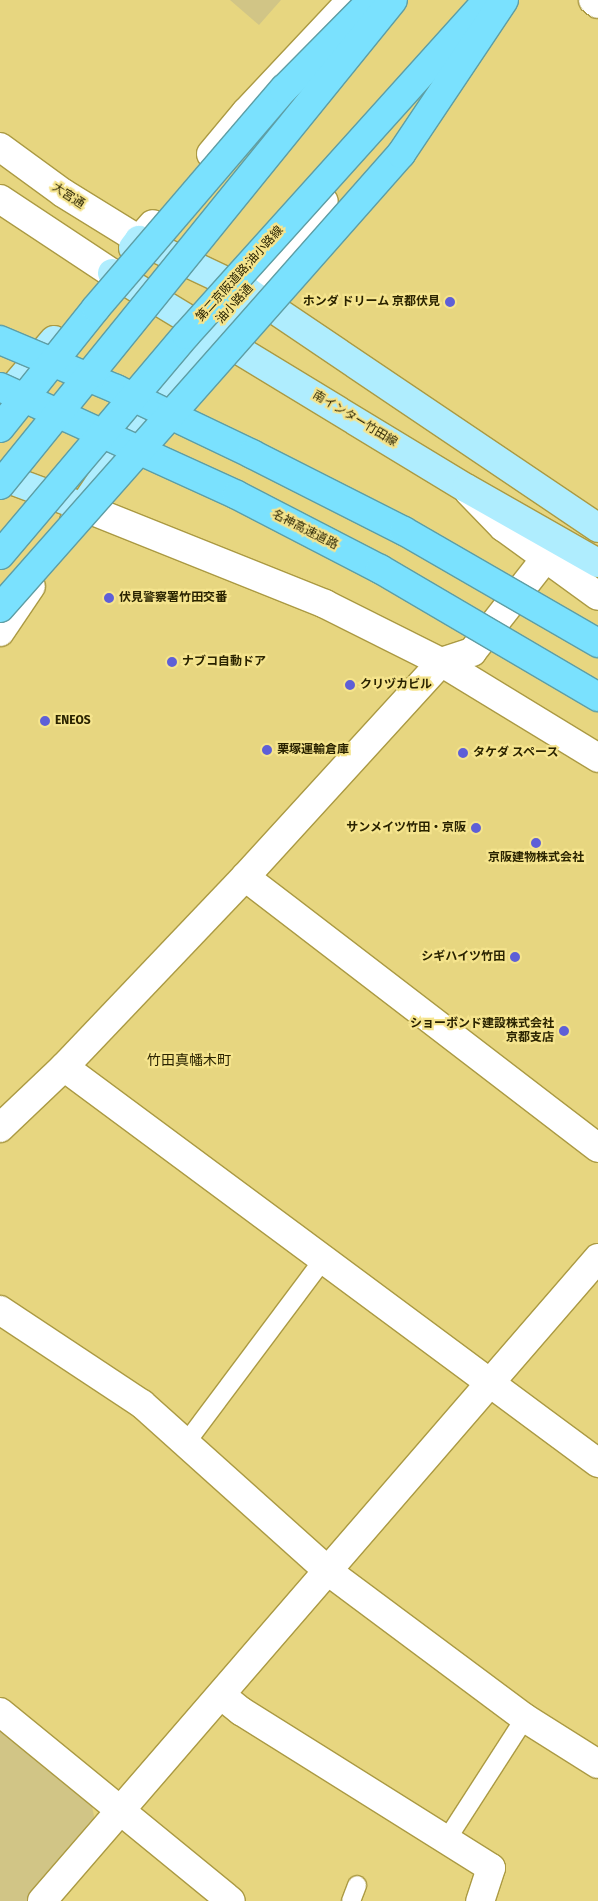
<!DOCTYPE html>
<html>
<head>
<meta charset="utf-8">
<style>
	body { margin:0 }
	#map { position:relative; width:598px; height:1901px; overflow:hidden; background:#e7d680; font-family:"Fira Sans","Noto Sans JP",sans-serif }
	div>[style] { position:absolute }
	.green>* { inset:0; background:#d1c586 }
	.roads { filter:drop-shadow(1px 0 #ab9a43) drop-shadow(-1px 0 #ab9a43) drop-shadow(0 1px #ab9a43) drop-shadow(0 -1px #ab9a43) }
	.lane>* { height:18px; margin:-9px; padding:0 9px; transform-origin:9px; border-radius:9px; background:#fff }
	.street>* { height:28px; margin:-14px; padding:0 14px; transform-origin:14px; border-radius:14px; background:#fff }
	.secondary>* { height:28px; margin:-14px; padding:0 14px; transform-origin:14px; border-radius:14px; background:#fff }
	.primary>* { height:28px; margin:-14px; padding:0 14px; transform-origin:14px; border-radius:14px; background:#afedfe }
	.bridges { filter:drop-shadow(1px 0 #5e9ea5) drop-shadow(-1px 0 #5e9ea5) drop-shadow(0 1px #5e9ea5) drop-shadow(0 -1px #5e9ea5) }
	.highway-bridge>* { height:28px; margin:-14px; padding:0 14px; transform-origin:14px; border-radius:14px; background:#7ae1fe }
	.dots>* { width:14px; height:14px; translate:-50% -50%; box-sizing:border-box; border:2px solid #f5e48d; border-radius:50% }
	span { translate:-50% -50%; white-space:nowrap; text-align:center; line-height:1.15; -webkit-text-stroke:4.5px #f5e48d; paint-order:stroke }
	.street-label { font-size:12px; color:#2a2300 }
	.poi-label { font-size:12px; color:#2a2300; font-weight:700 }
	.right { translate:-100% -50%; text-align:right }
	.left { translate:0 -50%; text-align:left }
	.neighbourhood-label { font-size:14px; color:#2a2300 }
</style>
</head>
<body>
<div id="map">
	<div class="green">
		<div style="clip-path:polygon(230px 0,281px 0,259px 25px)"></div>
		<div style="clip-path:polygon(0 1727px,91px 1800px,95px 1822px,27px 1901px,0 1901px)"></div>
	</div>
	<div class="roads">
		<div class="lane">
			<div style="left:186px;top:1443px;width:229px;rotate:-53.2deg"></div>
			<div style="left:447px;top:1839px;width:144px;rotate:-57.2deg"></div>
			<div style="left:351px;top:1901px;width:17px;rotate:-69deg"></div>
		</div>
		<div class="street">
			<div style="left:593px;top:0;width:6px;rotate:39deg"></div>
			<div style="left:469px;top:492px;width:49px;rotate:45.8deg"></div>
			<div style="left:503px;top:527px;width:117px;rotate:36deg"></div>
			<div style="left:245px;top:877px;width:445px;rotate:37.5deg"></div>
			<div style="left:64px;top:1067px;width:665px;rotate:36.56deg"></div>
			<div style="left:0;top:1128px;width:88px;rotate:-43.6deg"></div>
			<div style="left:64px;top:1067px;width:262px;rotate:-46.4deg"></div>
			<div style="left:245px;top:877px;width:291px;rotate:-47.6deg"></div>
			<div style="left:441px;top:662px;width:33px;rotate:-18deg"></div>
			<div style="left:472px;top:652px;width:118px;rotate:-51.9deg"></div>
			<div style="left:0;top:1310px;width:170px;rotate:33.5deg"></div>
			<div style="left:142px;top:1404px;width:251px;rotate:41.9deg"></div>
			<div style="left:329px;top:1572px;width:244px;rotate:36.7deg"></div>
			<div style="left:525px;top:1718px;width:86px;rotate:32.2deg"></div>
			<div style="left:221px;top:1695px;width:26px;rotate:39deg"></div>
			<div style="left:241px;top:1711px;width:295px;rotate:32.1deg"></div>
			<div style="left:491px;top:1868px;width:35px;rotate:108deg"></div>
			<div style="left:0;top:1712px;width:298px;rotate:39.3deg"></div>
			<div style="left:42px;top:1901px;width:850px;rotate:-49.15deg"></div>
		</div>
		<div class="secondary">
			<div style="left:0;top:147px;width:78px;rotate:36.1deg"></div>
			<div style="left:63px;top:193px;width:89px;rotate:31.7deg"></div>
			<div style="left:139px;top:240px;width:21px;rotate:-49deg"></div>
			<div style="left:211px;top:154px;width:55px;rotate:-50.2deg"></div>
			<div style="left:246px;top:112px;width:154px;rotate:-46.8deg"></div>
			<div style="left:0;top:199px;width:134px;rotate:33.5deg"></div>
			<div style="left:247px;top:291px;width:118px;rotate:-49.5deg"></div>
			<div style="left:74px;top:521px;width:17px;rotate:-57deg"></div>
			<div style="left:83px;top:507px;width:261px;rotate:21.8deg"></div>
			<div style="left:325px;top:604px;width:130px;rotate:26.6deg"></div>
			<div style="left:441px;top:662px;width:184px;rotate:31.4deg"></div>
			<div style="left:0;top:632px;width:55px;rotate:-56deg"></div>
		</div>
		<div class="primary">
			<div style="left:133px;top:248px;width:10px;rotate:-53deg"></div>
			<div style="left:139px;top:240px;width:119px;rotate:25.3deg"></div>
			<div style="left:247px;top:291px;width:424px;rotate:34deg"></div>
			<div style="left:112px;top:273px;width:414px;rotate:31.3deg"></div>
			<div style="left:466px;top:488px;width:152px;rotate:29.6deg"></div>
			<div style="left:0;top:403px;width:83px;rotate:-49.4deg"></div>
			<div style="left:0;top:476px;width:89px;rotate:20.5deg"></div>
			<div style="left:83px;top:507px;width:159px;rotate:-56deg"></div>
			<div style="left:172px;top:375px;width:113px;rotate:-48.2deg"></div>
		</div>
	</div>
	<div class="bridges">
		<div class="highway-bridge">
			<div style="left:0;top:340px;width:126px;rotate:22.9deg"></div>
			<div style="left:116px;top:389px;width:151px;rotate:25.5deg"></div>
			<div style="left:252px;top:454px;width:170px;rotate:26.9deg"></div>
			<div style="left:404px;top:531px;width:224px;rotate:30deg"></div>
			<div style="left:0;top:387px;width:260px;rotate:24.5deg"></div>
			<div style="left:237px;top:495px;width:161px;rotate:27.4deg"></div>
			<div style="left:380px;top:569px;width:253px;rotate:30.4deg"></div>
			<div style="left:0;top:428px;width:154px;rotate:-51.3deg"></div>
			<div style="left:96px;top:308px;width:289px;rotate:-49.4deg"></div>
			<div style="left:284px;top:89px;width:124px;rotate:-45.3deg"></div>
			<div style="left:0;top:485px;width:624px;rotate:-50.98deg"></div>
			<div style="left:0;top:555px;width:288px;rotate:-49.8deg"></div>
			<div style="left:186px;top:335px;width:451px;rotate:-48deg"></div>
			<div style="left:0;top:608px;width:606px;rotate:-48.55deg"></div>
			<div style="left:401px;top:154px;width:185px;rotate:-56.2deg"></div>
		</div>
	</div>
	<div class="dots">
		<div style="left:450px;top:302px;background:#5e5fd7"></div>
		<div style="left:109px;top:598px;background:#5e5fd7"></div>
		<div style="left:172px;top:662px;background:#5e5fd7"></div>
		<div style="left:350px;top:685px;background:#5e5fd7"></div>
		<div style="left:45px;top:721px;background:#5e5fd7"></div>
		<div style="left:267px;top:750px;background:#5e5fd7"></div>
		<div style="left:463px;top:753px;background:#5e5fd7"></div>
		<div style="left:476px;top:828px;background:#5e5fd7"></div>
		<div style="left:536px;top:843px;background:#5e5fd7"></div>
		<div style="left:515px;top:957px;background:#5e5fd7"></div>
		<div style="left:564px;top:1031px;background:#5e5fd7"></div>
	</div>
	<div class="street-label">
		<span style="left:68px;top:196px;rotate:33deg">大宮通</span>
		<span style="left:240px;top:274px;rotate:-48deg">第二京阪道路;油小路線</span>
		<span style="left:235px;top:304px;rotate:-48deg">油小路通</span>
		<span style="left:355px;top:419px;rotate:31deg">南インター竹田線</span>
		<span style="left:305px;top:530px;rotate:27deg">名神高速道路</span>
	</div>
	<div class="poi-label">
		<span class="right" style="left:440px;top:302px">ホンダ ドリーム 京都伏見</span>
		<span class="left" style="left:119px;top:598px">伏見警察署竹田交番</span>
		<span class="left" style="left:182px;top:662px">ナブコ自動ドア</span>
		<span class="left" style="left:360px;top:685px">クリヅカビル</span>
		<span class="left" style="left:55px;top:721px">ENEOS</span>
		<span class="left" style="left:277px;top:750px">栗塚運輸倉庫</span>
		<span class="left" style="left:473px;top:753px">タケダ スペース</span>
		<span class="right" style="left:466px;top:828px">サンメイツ竹田・京阪</span>
		<span style="left:536px;top:858px">京阪建物株式会社</span>
		<span class="right" style="left:505px;top:957px">シギハイツ竹田</span>
		<span class="right" style="left:554px;top:1031px">ショーボンド建設株式会社<br>京都支店</span>
	</div>
	<div class="neighbourhood-label">
		<span style="left:189px;top:1061px">竹田真幡木町</span>
	</div>
</div>
</body>
</html>
